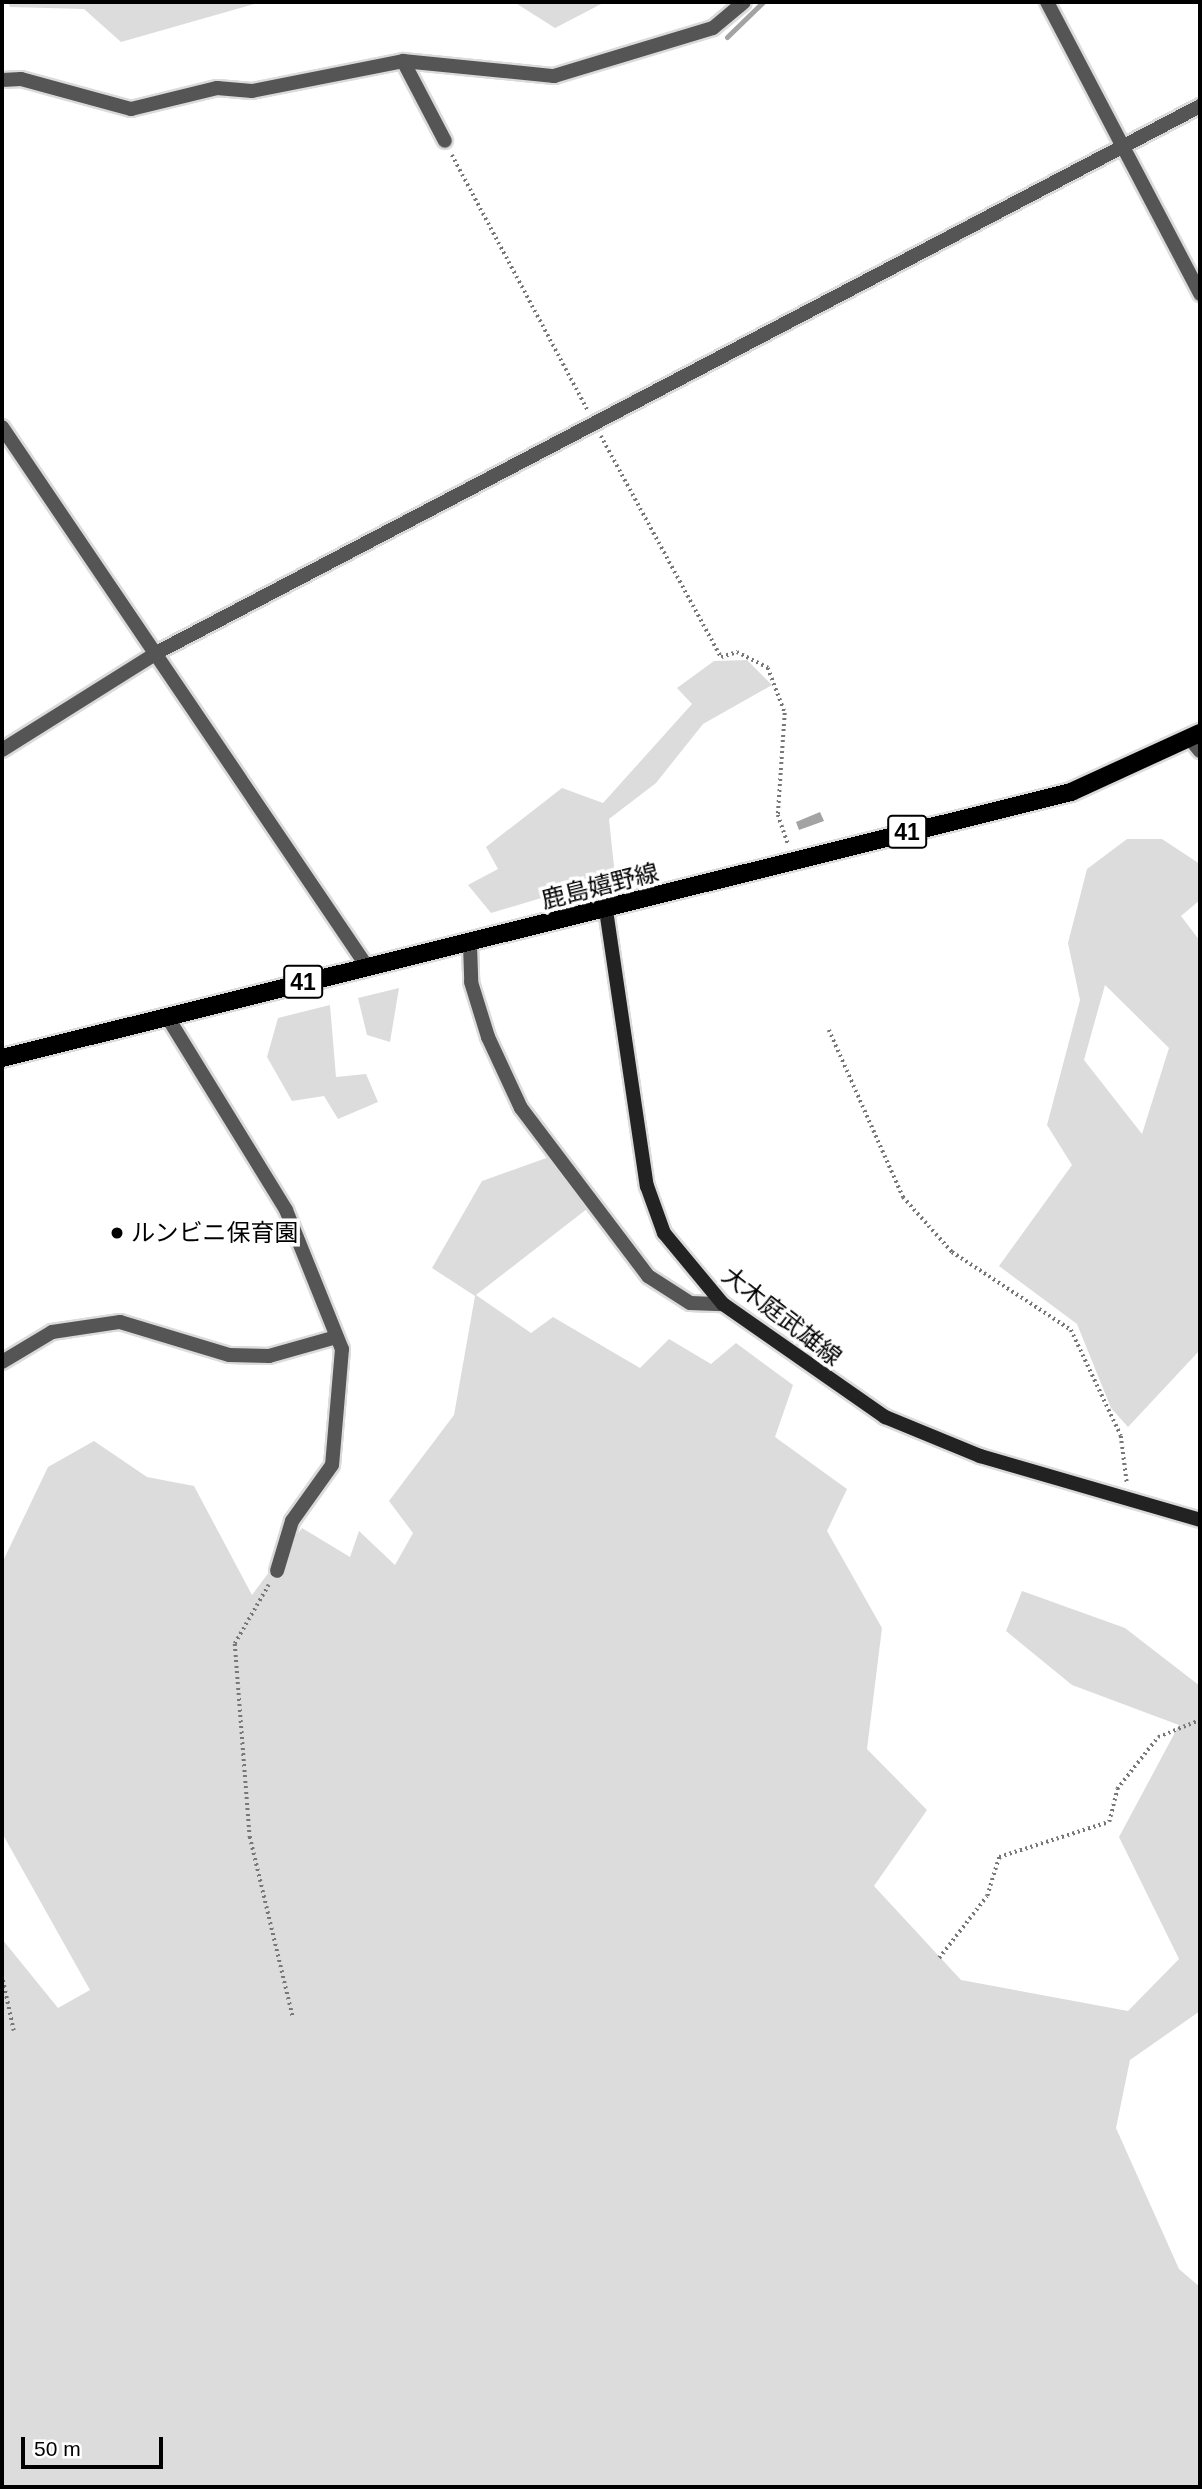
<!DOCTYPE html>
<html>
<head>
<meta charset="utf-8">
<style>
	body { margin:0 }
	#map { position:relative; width:1202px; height:2489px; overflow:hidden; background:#fff; font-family:Arial,"Noto Sans JP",sans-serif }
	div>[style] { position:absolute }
	.green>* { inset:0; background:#dcdcdc }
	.water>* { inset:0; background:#a3a3a3 }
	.stream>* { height:5px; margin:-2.5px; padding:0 2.5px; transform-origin:2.5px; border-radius:2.5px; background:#a3a3a3 }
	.path>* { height:3.5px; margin-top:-1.75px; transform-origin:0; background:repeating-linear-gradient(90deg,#777 0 2px,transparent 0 5.5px) }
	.roads { filter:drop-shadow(2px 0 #dbdbdb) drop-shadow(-2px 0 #dbdbdb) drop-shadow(0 2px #dbdbdb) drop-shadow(0 -2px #dbdbdb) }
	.minor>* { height:14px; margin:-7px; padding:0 7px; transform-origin:7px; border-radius:7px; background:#555 }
	.secondary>* { height:14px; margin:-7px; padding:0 7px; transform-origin:7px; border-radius:7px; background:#222 }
	.primary>* { height:18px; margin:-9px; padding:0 9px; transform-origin:9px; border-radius:9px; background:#000 }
	.dots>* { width:19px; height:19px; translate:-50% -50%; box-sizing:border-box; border:4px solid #fff; border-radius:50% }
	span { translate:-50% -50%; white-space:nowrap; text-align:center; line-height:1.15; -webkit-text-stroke:7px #fff; paint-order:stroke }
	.shield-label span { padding:2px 5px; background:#fff; border:2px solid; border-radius:5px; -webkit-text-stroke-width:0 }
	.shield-label { font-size:23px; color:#000; font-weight:700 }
	.street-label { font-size:24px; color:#000 }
	.poi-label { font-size:24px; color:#000 }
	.left { translate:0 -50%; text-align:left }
	.frame { position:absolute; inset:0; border:4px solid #000; pointer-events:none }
	.scale { position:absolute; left:21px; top:2437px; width:142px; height:32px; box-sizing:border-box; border:4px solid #000; border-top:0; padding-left:9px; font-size:21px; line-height:24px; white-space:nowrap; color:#000; -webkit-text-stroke:5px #fff; paint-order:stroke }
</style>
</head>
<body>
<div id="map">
	<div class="green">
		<div style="clip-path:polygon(8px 2px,261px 2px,121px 42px,84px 9px,10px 7px)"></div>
		<div style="clip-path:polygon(514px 2px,605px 2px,555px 28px)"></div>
		<div style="clip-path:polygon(747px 660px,772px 685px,703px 724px,656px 783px,609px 819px,615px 876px,491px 913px,468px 885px,498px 869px,486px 847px,562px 788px,603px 803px,692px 704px,677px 688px,714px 661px)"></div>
		<div style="clip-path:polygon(evenodd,1127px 839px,1162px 839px,1200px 864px,1200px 900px,1181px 916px,1200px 941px,1200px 1350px,1128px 1427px,1111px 1408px,1077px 1324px,999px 1266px,1072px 1165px,1047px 1125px,1080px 1000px,1068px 943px,1087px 869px,1127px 839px,1105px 985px,1169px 1048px,1142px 1134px,1084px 1060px,1105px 985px)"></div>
		<div style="clip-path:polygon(399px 988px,390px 1042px,367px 1035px,358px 998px)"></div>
		<div style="clip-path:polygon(330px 1005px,336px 1077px,366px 1074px,378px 1102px,338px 1119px,324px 1096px,292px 1101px,267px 1057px,278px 1018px)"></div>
		<div style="clip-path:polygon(552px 1156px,592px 1205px,476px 1295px,531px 1333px,553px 1317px,640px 1368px,669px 1339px,711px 1364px,736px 1343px,793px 1385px,775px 1437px,847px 1489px,827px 1531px,882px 1628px,867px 1749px,927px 1810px,874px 1886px,961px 1980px,1128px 2011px,1179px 1959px,1119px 1837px,1179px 1725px,1072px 1685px,1006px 1631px,1022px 1591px,1125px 1628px,1200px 1686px,1200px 2011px,1130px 2060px,1116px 2128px,1179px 2269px,1200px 2287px,1200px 2487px,2px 2487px,2px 1939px,58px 2008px,90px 1990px,2px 1833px,2px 1563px,48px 1467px,94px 1441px,147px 1477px,194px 1486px,252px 1595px,302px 1528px,350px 1557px,359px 1531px,395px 1565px,413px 1533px,389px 1501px,454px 1415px,475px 1296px,432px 1268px,482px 1181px)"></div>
	</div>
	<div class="water">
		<div style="clip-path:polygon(820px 812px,824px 821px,799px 830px,796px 822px)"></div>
	</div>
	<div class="stream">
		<div style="left:727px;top:37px;width:50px;rotate:-44.2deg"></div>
	</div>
	<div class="path">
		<div style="left:452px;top:155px;width:290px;rotate:62deg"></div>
		<div style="left:601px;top:436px;width:251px;rotate:61.5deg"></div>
		<div style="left:721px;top:657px;width:17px;rotate:-17deg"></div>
		<div style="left:737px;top:652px;width:35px;rotate:27deg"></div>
		<div style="left:768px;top:668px;width:48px;rotate:69.3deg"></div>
		<div style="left:785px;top:713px;width:102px;rotate:93.9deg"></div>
		<div style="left:778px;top:815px;width:31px;rotate:71deg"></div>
		<div style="left:829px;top:1030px;width:183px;rotate:66.1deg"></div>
		<div style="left:903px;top:1197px;width:74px;rotate:48.3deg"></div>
		<div style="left:952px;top:1252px;width:142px;rotate:33.2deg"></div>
		<div style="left:1071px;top:1330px;width:117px;rotate:64.7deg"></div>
		<div style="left:1121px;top:1436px;width:47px;rotate:82.7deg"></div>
		<div style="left:269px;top:1585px;width:68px;rotate:120deg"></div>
		<div style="left:235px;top:1644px;width:194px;rotate:85.6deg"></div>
		<div style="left:250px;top:1837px;width:186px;rotate:76.6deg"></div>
		<div style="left:939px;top:1958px;width:78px;rotate:-52.3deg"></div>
		<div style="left:987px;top:1896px;width:41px;rotate:-72.9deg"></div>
		<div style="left:999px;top:1857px;width:115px;rotate:-17.7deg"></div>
		<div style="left:1109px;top:1822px;width:34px;rotate:-76deg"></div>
		<div style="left:1117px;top:1789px;width:66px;rotate:-51.7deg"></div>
		<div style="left:1158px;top:1737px;width:45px;rotate:-22deg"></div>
		<div style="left:2px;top:1975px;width:57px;rotate:77.9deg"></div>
	</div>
	<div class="roads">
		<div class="minor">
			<div style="left:1047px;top:2px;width:330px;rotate:62.3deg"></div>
			<div style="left:403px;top:61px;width:90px;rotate:62.3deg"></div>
			<div style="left:2px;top:80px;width:19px;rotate:-3deg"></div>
			<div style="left:21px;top:79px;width:114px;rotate:15.3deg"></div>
			<div style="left:131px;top:109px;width:89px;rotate:-13.7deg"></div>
			<div style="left:217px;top:88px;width:35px;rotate:5deg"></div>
			<div style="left:252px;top:91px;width:154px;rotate:-11.2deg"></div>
			<div style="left:403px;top:61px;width:152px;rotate:5.7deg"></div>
			<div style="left:554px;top:76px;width:166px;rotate:-16.8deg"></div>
			<div style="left:713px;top:28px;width:40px;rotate:-40deg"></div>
			<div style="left:2px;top:427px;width:653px;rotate:55.92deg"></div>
			<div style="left:1191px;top:740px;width:14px;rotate:51deg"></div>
			<div style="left:2px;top:750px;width:184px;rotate:-32.1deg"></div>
			<div style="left:158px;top:652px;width:1176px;rotate:-27.65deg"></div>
			<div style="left:470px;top:945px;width:37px;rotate:88deg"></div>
			<div style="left:471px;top:982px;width:58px;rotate:72.8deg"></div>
			<div style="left:488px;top:1037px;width:78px;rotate:65.1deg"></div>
			<div style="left:521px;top:1108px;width:211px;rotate:52.9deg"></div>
			<div style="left:648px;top:1276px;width:50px;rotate:32.7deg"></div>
			<div style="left:690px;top:1303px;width:33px;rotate:2deg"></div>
			<div style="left:168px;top:1018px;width:225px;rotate:58.4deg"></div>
			<div style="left:286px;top:1210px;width:150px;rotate:68.1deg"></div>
			<div style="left:342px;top:1349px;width:116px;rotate:94.9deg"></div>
			<div style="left:332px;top:1465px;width:69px;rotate:125.5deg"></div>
			<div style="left:292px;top:1521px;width:52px;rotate:106.7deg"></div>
			<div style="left:2px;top:1362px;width:58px;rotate:-31deg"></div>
			<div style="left:52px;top:1332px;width:69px;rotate:-8.4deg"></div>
			<div style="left:120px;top:1322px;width:114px;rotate:16.8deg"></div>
			<div style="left:229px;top:1355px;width:40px;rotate:1.4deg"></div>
			<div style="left:269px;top:1356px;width:70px;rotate:-15.8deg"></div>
		</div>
		<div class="secondary">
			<div style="left:606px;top:910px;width:279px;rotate:81.6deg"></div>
			<div style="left:647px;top:1186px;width:50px;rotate:70.1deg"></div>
			<div style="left:664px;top:1233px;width:92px;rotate:50.3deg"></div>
			<div style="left:723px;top:1304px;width:198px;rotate:34.9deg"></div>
			<div style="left:885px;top:1417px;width:103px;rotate:22.3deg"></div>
			<div style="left:980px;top:1456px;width:229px;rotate:16.2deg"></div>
		</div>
		<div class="primary">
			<div style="left:2px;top:1058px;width:1102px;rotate:-13.97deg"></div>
			<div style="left:1071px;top:792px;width:142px;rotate:-24.6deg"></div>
		</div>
	</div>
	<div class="dots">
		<div style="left:117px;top:1233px;background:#000"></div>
	</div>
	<div class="shield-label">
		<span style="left:907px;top:832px">41</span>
		<span style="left:303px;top:982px">41</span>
	</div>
	<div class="street-label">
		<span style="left:600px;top:886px;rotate:-14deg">鹿島嬉野線</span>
		<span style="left:782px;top:1316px;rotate:38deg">大木庭武雄線</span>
	</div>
	<div class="poi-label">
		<span class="left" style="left:131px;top:1233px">ルンビニ保育園</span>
	</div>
	<div class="frame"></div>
	<div class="scale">50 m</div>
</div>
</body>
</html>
